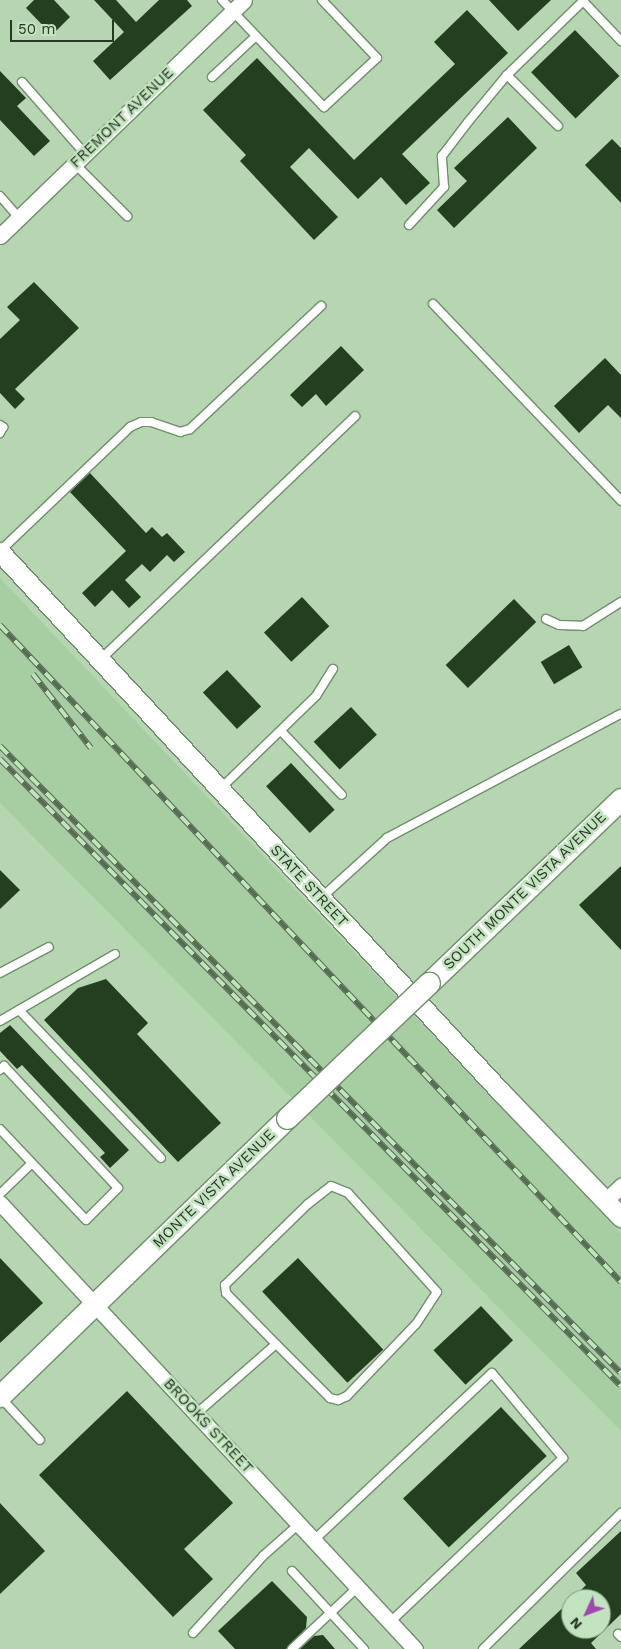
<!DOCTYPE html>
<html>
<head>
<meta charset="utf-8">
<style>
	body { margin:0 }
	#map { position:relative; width:621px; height:1649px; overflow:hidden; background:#b5d6b0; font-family:"Work Sans",sans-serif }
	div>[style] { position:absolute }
	.built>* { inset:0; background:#a7cea2 }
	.building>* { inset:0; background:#233f20; transform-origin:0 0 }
	.roads { filter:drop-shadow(1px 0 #708f6c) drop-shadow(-1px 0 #708f6c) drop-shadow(0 1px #708f6c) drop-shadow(0 -1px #708f6c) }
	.service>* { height:8px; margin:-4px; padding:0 4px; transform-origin:4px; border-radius:4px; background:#fff }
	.minor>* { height:15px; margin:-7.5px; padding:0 7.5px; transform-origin:7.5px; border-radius:7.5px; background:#fff }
	.tertiary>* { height:19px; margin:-9.5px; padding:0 9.5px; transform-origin:9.5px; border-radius:9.5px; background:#fff }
	.secondary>* { height:21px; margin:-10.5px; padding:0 10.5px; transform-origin:10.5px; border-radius:10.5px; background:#fff }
	.rail>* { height:5.5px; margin-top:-2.75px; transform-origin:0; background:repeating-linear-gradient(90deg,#c1e3bd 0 11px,#586b55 0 22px); box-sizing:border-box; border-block:1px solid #586b55 }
	.bridges { filter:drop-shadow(1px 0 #708f6c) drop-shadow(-1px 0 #708f6c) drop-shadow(0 1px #708f6c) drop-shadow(0 -1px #708f6c) }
	.secondary-bridge>* { height:21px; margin:-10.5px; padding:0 10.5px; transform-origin:10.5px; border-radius:10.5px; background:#fff }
	span { translate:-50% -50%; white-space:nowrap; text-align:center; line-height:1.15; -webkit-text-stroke:5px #c1e3bd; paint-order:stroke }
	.street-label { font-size:15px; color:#2a3728 }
	.north { position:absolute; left:561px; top:1589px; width:50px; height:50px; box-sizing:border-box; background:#c1e3bd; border:1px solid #859e81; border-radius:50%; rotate:227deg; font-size:14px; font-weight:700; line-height:20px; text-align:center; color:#2a3728 }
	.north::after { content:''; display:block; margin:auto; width:18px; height:22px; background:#a247b1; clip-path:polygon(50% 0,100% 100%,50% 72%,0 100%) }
	.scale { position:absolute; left:10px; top:20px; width:104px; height:22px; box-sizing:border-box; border:2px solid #2a3728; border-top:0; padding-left:6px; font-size:15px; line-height:18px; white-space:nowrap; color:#2a3728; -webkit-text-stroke:4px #c1e3bd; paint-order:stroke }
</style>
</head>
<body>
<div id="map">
	<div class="built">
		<div style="clip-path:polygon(0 578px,621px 1234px,621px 1431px,0 803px)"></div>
	</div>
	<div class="building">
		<div style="clip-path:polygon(34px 0,54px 0,70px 17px,52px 35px,26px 8px)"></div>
		<div style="clip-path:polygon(94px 0,116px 0,136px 22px,159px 0,187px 0,192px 6px,110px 80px,93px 61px,124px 32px)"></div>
		<div style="clip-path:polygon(489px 0,551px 0,518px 31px)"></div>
		<div style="clip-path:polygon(467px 10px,508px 53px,402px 154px,430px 183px,406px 205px,381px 177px,358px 199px,309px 148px,290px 167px,338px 217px,314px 240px,240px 161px,246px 155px,203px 110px,257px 58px,354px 160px,455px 64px,434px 42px)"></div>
		<div style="left:575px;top:30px;width:64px;height:61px;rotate:46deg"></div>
		<div style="clip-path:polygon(0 71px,26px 98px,17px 106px,50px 141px,34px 156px,0 120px)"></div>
		<div style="clip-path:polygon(508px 117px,537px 148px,454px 228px,437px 210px,467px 181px,454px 168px)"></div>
		<div style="clip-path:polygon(612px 139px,621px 148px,621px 203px,585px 165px)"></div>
		<div style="clip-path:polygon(34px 282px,79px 328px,15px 389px,25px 399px,15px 409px,0 393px,0 339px,20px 320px,7px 307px)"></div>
		<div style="clip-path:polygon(341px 346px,364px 370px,326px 406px,316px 394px,302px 407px,290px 395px)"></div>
		<div style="clip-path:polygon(605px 358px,621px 375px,621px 418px,608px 405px,579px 433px,554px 406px)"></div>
		<div style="clip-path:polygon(90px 473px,146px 533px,152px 527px,162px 537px,167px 533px,185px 552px,174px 562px,167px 555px,150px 572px,142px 564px,125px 580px,141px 597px,129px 608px,112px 590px,95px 607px,82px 593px,126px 551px,70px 492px)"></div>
		<div style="left:302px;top:597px;width:40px;height:52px;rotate:47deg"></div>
		<div style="left:514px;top:599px;width:32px;height:95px;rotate:46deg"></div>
		<div style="left:569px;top:645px;width:26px;height:33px;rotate:59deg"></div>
		<div style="left:227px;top:670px;width:50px;height:33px;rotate:47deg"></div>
		<div style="left:351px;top:707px;width:38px;height:51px;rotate:47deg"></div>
		<div style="left:291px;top:763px;width:64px;height:34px;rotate:47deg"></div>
		<div style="clip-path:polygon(621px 866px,621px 950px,579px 905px)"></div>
		<div style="clip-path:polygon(0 870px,20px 890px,0 909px)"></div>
		<div style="clip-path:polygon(106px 979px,148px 1023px,137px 1034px,221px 1123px,178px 1162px,44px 1020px,78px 988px)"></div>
		<div style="clip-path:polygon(10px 1025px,129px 1150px,110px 1168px,100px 1157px,105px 1153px,22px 1065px,17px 1069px,0 1051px,0 1033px)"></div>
		<div style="clip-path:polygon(0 1258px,43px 1303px,0 1343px)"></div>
		<div style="left:298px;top:1258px;width:125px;height:49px;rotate:47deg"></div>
		<div style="left:481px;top:1306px;width:47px;height:65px;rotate:47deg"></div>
		<div style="clip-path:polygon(127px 1391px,233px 1503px,184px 1549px,213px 1579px,173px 1617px,39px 1475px)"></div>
		<div style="left:501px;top:1407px;width:67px;height:134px;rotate:47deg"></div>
		<div style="clip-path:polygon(0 1503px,45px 1551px,0 1594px)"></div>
		<div style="clip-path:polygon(621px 1531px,621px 1614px,591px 1643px,596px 1649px,519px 1649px,571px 1600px,571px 1629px,601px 1629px,601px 1599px,572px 1599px,586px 1585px,576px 1573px)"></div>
		<div style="clip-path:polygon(272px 1581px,307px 1617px,306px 1628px,286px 1649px,235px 1649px,218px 1631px)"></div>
		<div style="clip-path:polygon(323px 1635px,335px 1649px,300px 1649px,314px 1636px)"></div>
	</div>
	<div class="roads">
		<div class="service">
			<div style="left:222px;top:0;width:148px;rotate:46.4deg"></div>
			<div style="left:324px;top:107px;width:72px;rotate:-42.8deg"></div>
			<div style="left:377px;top:58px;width:80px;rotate:-133.5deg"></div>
			<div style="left:583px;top:1px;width:55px;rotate:46.5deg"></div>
			<div style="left:507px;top:75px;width:72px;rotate:45deg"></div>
			<div style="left:212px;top:77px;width:60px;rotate:-43deg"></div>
			<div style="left:22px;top:82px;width:96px;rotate:48.8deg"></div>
			<div style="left:75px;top:164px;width:74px;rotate:45deg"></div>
			<div style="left:0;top:196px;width:29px;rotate:49deg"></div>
			<div style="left:409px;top:225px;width:52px;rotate:-47.4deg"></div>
			<div style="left:444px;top:187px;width:31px;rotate:-94deg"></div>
			<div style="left:442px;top:156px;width:43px;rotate:-52.6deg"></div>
			<div style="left:468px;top:122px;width:61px;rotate:-50.3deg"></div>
			<div style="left:507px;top:75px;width:107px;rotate:-44.2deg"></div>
			<div style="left:433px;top:304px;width:272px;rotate:46.3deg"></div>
			<div style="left:0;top:425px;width:4px;rotate:34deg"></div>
			<div style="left:3px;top:427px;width:7px;rotate:117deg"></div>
			<div style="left:0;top:551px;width:180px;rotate:-43.6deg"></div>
			<div style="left:130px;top:427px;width:12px;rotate:-24deg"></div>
			<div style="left:141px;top:422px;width:10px"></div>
			<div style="left:151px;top:422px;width:31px;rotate:19deg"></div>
			<div style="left:180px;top:432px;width:10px;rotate:-17deg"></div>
			<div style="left:190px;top:429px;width:180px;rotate:-43.2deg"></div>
			<div style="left:546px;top:619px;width:14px;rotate:25deg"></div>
			<div style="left:559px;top:625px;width:24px;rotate:2deg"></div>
			<div style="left:583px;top:626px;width:45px;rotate:-32.3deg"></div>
			<div style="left:100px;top:660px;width:353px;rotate:-43.7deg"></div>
			<div style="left:281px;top:731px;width:88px;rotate:46.4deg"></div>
			<div style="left:220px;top:789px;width:134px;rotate:-44.1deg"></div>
			<div style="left:316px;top:696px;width:32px;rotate:-58deg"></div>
			<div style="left:322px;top:897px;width:88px;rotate:-42.2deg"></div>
			<div style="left:387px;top:838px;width:264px;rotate:-28deg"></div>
			<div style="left:0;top:973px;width:55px;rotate:-28deg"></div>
			<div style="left:19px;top:1010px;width:205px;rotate:46.2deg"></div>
			<div style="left:0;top:1021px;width:133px;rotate:-30.2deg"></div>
			<div style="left:0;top:1070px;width:6px;rotate:-45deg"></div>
			<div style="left:4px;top:1066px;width:167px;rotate:46.9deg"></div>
			<div style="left:118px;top:1188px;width:45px;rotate:135deg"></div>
			<div style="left:86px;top:1220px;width:125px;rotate:-133.4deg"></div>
			<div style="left:331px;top:1186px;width:18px;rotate:22deg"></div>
			<div style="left:348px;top:1193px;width:133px;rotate:48deg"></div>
			<div style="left:437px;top:1292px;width:38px;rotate:123deg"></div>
			<div style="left:416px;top:1324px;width:100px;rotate:133.8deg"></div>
			<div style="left:347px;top:1396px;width:10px;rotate:156deg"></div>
			<div style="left:338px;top:1400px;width:8px;rotate:-166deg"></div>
			<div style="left:330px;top:1398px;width:76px;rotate:-135deg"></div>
			<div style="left:276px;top:1344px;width:71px;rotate:-134.4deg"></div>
			<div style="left:226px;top:1293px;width:8px;rotate:-97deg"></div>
			<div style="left:225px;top:1285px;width:116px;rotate:-44.3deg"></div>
			<div style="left:308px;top:1204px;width:29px;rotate:-38deg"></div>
			<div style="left:0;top:1194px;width:43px;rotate:-44.1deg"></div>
			<div style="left:1px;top:1398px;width:57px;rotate:47.1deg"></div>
			<div style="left:196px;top:1414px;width:106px;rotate:-41.2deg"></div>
			<div style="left:314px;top:1540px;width:244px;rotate:-43.2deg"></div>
			<div style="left:492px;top:1373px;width:111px;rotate:50.1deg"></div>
			<div style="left:563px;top:1458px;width:238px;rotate:136.5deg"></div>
			<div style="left:292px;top:1571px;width:106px;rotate:47.3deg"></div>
			<div style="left:193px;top:1633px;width:104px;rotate:-47.7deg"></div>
			<div style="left:263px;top:1556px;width:48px;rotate:-41.6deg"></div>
			<div style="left:618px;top:1634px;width:4px;rotate:45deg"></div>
			<div style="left:292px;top:1649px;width:91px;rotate:-43.2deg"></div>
			<div style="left:483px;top:1649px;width:194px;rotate:-44.6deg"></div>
		</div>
		<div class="minor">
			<div style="left:0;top:236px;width:339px;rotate:-44deg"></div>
			<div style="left:606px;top:1200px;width:21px;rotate:-43deg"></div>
			<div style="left:0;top:1203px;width:609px;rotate:47.06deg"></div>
		</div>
		<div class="tertiary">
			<div style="left:0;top:552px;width:735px;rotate:47.15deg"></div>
			<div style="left:500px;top:1091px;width:175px;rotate:46.2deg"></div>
		</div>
		<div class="secondary">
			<div style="left:429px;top:983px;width:266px;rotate:-43.8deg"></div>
			<div style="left:0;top:1396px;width:400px;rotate:-44.1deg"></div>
		</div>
	</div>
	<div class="rail">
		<div style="left:0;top:625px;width:904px;rotate:46.61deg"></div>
		<div style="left:33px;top:674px;width:94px;rotate:51.9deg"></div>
		<div style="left:0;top:746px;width:882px;rotate:45.28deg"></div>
		<div style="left:0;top:759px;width:882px;rotate:45.28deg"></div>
	</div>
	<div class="bridges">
		<div class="secondary-bridge">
			<div style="left:287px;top:1118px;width:196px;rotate:-43.6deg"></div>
		</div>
	</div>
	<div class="street-label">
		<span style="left:122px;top:118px;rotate:-44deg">FREMONT AVENUE</span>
		<span style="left:309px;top:886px;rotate:47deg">STATE STREET</span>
		<span style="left:525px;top:891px;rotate:-44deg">SOUTH MONTE VISTA AVENUE</span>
		<span style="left:214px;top:1189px;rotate:-44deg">MONTE VISTA AVENUE</span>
		<span style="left:208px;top:1426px;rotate:47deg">BROOKS STREET</span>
	</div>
	<div class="north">N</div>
	<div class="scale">50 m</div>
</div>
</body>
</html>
